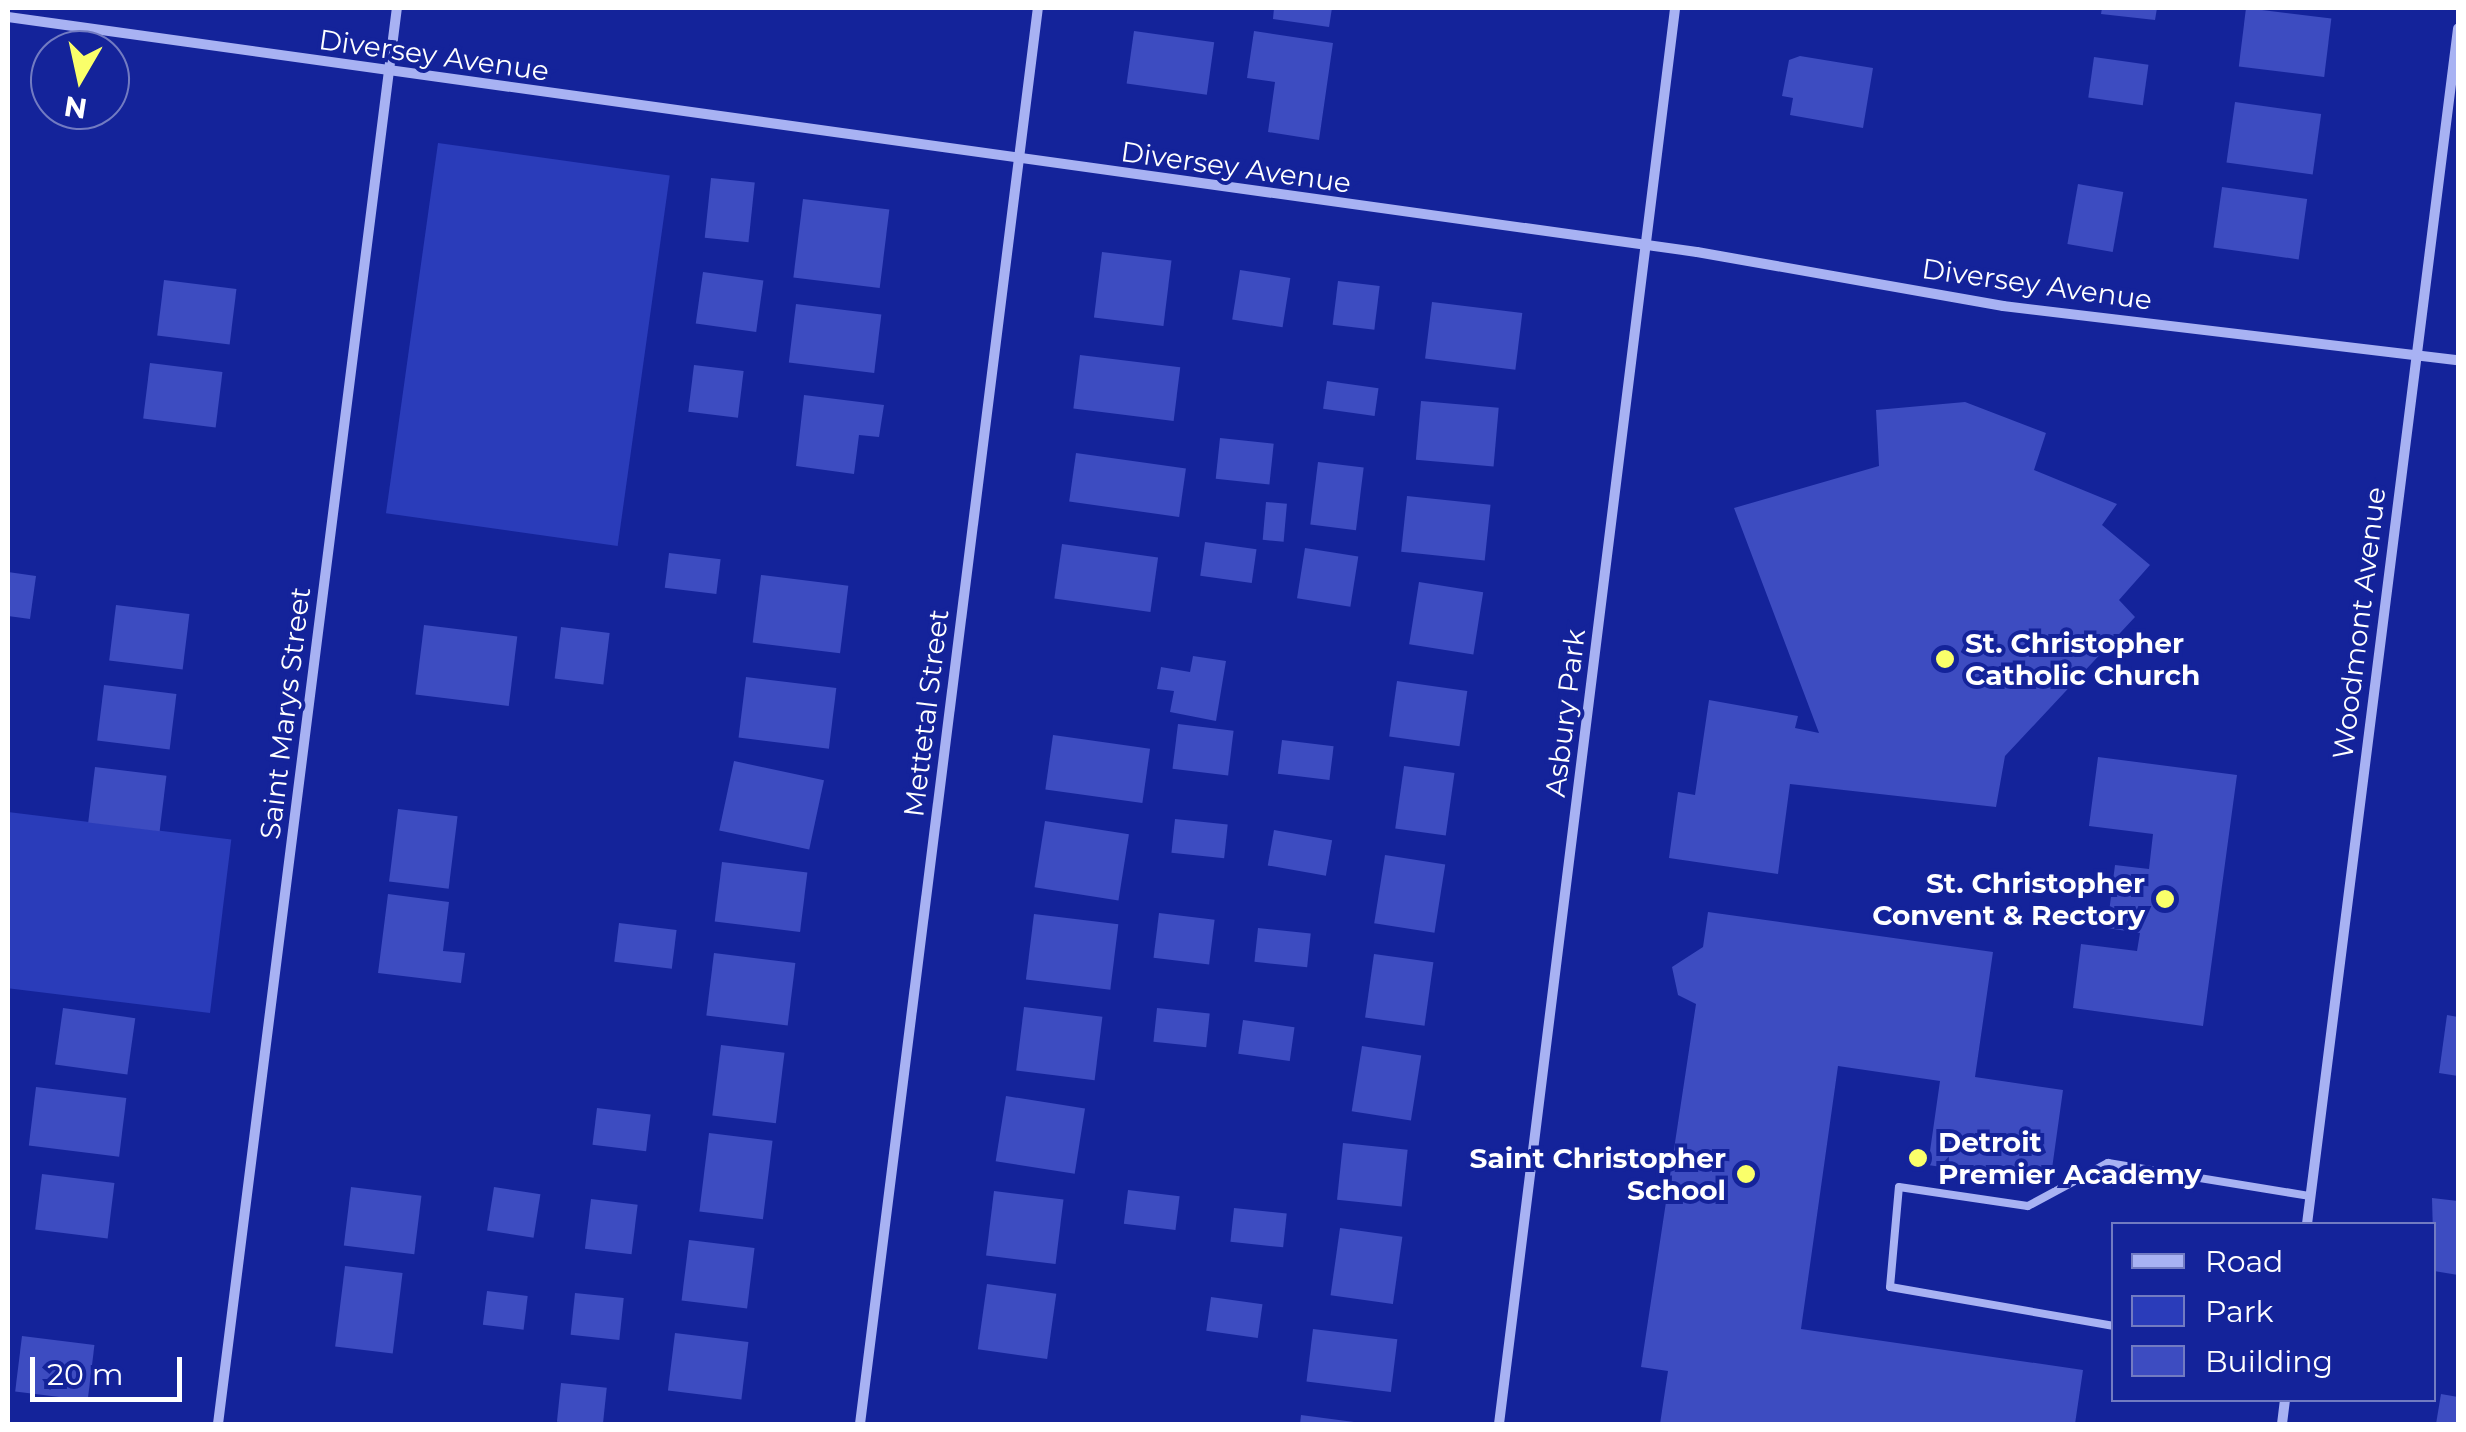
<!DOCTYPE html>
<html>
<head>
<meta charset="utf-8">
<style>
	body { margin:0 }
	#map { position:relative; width:2466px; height:1432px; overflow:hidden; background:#14239a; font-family:Montserrat,sans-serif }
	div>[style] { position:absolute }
	.green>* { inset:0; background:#2a3cba; transform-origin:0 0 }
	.building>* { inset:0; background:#3d4cc1; transform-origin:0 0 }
	.service>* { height:8px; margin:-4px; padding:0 4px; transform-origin:4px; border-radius:4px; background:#a8b2f3 }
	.minor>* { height:10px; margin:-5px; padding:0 5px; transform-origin:5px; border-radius:5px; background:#a8b2f3 }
	.dots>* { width:28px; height:28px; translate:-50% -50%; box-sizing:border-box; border:5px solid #14239a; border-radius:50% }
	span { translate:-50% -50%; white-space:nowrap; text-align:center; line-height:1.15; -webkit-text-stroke:8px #14239a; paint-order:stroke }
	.street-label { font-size:28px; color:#fff }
	.poi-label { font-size:28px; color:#fff; font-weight:700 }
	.left { translate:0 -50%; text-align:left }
	.right { translate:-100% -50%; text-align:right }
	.frame { position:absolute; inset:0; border:10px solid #fff; pointer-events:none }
	.legend { position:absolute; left:2111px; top:1222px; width:325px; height:180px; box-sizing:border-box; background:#14239a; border:2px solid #727bc2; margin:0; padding:12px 18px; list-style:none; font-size:30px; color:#fff }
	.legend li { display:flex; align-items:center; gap:20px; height:50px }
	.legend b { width:50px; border:2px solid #727bc2 }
	.north { position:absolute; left:30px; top:30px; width:100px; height:100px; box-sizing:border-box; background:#14239a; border:2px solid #727bc2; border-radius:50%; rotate:189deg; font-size:28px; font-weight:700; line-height:40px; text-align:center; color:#fff }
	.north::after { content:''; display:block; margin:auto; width:35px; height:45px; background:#faff6a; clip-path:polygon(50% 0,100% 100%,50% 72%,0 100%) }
	.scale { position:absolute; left:30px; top:1357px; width:152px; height:45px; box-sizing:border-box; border:5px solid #fff; border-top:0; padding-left:12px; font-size:30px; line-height:35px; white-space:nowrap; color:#fff; -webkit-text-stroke:8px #14239a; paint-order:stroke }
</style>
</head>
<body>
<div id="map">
	<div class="green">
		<div style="left:438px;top:143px;width:234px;height:374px;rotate:8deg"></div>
		<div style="left:8px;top:812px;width:225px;height:175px;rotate:7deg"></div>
	</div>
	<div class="building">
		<div style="clip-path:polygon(1274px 8px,1332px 8px,1329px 27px,1273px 19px)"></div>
		<div style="clip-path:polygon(2102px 8px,2157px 8px,2155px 20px,2101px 14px)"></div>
		<div style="left:2246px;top:8px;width:86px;height:59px;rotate:7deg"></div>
		<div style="left:1134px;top:31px;width:81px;height:53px;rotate:8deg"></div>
		<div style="clip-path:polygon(1254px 31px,1333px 43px,1319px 140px,1268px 132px,1275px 82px,1247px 78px)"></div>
		<div style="clip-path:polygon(1800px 56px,1873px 68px,1863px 128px,1790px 115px,1793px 98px,1782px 96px,1789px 60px)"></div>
		<div style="left:2094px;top:57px;width:55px;height:41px;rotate:8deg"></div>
		<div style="left:2235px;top:102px;width:87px;height:61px;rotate:8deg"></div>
		<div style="left:711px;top:178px;width:44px;height:60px;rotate:6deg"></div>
		<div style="left:2078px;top:184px;width:46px;height:61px;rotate:10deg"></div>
		<div style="left:2222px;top:187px;width:86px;height:61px;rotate:8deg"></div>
		<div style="left:803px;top:199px;width:87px;height:79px;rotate:7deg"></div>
		<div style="left:1102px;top:252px;width:70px;height:66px;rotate:7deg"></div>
		<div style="left:1240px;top:270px;width:51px;height:50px;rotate:9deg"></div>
		<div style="left:703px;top:272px;width:61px;height:52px;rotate:8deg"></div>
		<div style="left:164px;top:280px;width:73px;height:56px;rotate:7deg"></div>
		<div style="left:1338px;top:281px;width:42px;height:44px;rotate:7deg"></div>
		<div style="left:1432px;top:302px;width:91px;height:57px;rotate:7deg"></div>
		<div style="left:796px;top:304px;width:86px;height:59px;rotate:7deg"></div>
		<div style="left:1080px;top:355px;width:101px;height:54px;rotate:7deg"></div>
		<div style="left:150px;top:363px;width:73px;height:56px;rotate:7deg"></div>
		<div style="left:694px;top:365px;width:50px;height:47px;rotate:7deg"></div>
		<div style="left:1327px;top:381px;width:52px;height:28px;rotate:8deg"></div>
		<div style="clip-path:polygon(804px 395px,884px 405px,879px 437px,859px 435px,854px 474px,796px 466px)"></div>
		<div style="left:1421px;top:401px;width:78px;height:59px;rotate:5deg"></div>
		<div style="clip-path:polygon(1965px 402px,2046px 433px,2034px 470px,2117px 504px,2102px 525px,2150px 565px,2119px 600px,2135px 617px,2005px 756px,1996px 807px,1790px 784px,1778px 874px,1669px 858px,1678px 792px,1695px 795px,1709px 700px,1798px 716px,1795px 728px,1819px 733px,1734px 508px,1879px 466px,1876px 410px)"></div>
		<div style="left:1220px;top:438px;width:54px;height:41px;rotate:6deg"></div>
		<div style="left:1076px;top:453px;width:111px;height:49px;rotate:8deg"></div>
		<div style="left:1318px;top:462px;width:46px;height:63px;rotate:7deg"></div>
		<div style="left:1407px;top:496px;width:84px;height:56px;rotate:6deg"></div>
		<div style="left:1266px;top:502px;width:21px;height:38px;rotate:5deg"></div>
		<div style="left:1205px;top:542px;width:52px;height:34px;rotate:8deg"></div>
		<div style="left:1062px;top:544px;width:97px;height:55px;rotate:8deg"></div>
		<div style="left:1305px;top:548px;width:54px;height:51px;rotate:9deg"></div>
		<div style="left:669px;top:553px;width:52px;height:35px;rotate:7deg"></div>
		<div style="clip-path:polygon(8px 572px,36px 576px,30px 619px,8px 616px)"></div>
		<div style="left:761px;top:575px;width:88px;height:68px;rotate:7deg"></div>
		<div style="left:1419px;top:582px;width:65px;height:63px;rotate:9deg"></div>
		<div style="left:116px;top:605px;width:74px;height:56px;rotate:7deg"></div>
		<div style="left:424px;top:625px;width:94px;height:70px;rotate:7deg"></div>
		<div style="left:561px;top:627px;width:49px;height:52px;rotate:7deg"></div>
		<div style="clip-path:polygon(1193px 656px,1226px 661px,1216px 721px,1170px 712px,1174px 691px,1157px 689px,1161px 667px,1190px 672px)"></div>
		<div style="left:746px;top:677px;width:91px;height:61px;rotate:7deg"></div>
		<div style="left:1397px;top:681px;width:71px;height:56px;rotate:8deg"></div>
		<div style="left:104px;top:685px;width:73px;height:56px;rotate:7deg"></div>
		<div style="left:1178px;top:724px;width:56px;height:45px;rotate:7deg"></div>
		<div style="left:1053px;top:735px;width:98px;height:55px;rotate:8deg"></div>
		<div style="left:1282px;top:740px;width:52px;height:34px;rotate:7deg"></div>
		<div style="clip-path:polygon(2098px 757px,2237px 775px,2203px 1026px,2073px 1008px,2081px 944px,2137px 951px,2140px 933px,2107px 928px,2115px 865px,2149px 869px,2153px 834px,2089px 826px)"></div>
		<div style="left:734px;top:761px;width:92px;height:71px;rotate:12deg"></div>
		<div style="left:1404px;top:766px;width:51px;height:63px;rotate:8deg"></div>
		<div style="left:95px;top:767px;width:72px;height:56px;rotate:7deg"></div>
		<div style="left:398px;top:809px;width:60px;height:73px;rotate:7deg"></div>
		<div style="left:1175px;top:819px;width:53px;height:34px;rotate:6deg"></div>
		<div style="left:1045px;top:821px;width:85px;height:67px;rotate:9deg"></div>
		<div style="left:1274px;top:830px;width:59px;height:36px;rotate:10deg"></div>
		<div style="left:1385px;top:855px;width:61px;height:69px;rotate:9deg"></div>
		<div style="left:722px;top:862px;width:86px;height:60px;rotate:7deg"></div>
		<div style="clip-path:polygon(388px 894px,449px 902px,443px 951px,465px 953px,461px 983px,378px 973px)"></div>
		<div style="clip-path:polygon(1708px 912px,1993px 952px,1975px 1077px,2063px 1090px,2050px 1183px,1928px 1165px,1940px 1081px,1838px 1066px,1801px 1329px,2083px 1370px,2075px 1424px,1660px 1424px,1668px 1371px,1641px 1367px,1696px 1004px,1678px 995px,1672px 967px,1703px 947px)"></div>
		<div style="left:1159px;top:913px;width:56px;height:45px;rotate:7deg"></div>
		<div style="left:1034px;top:914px;width:85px;height:66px;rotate:7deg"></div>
		<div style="left:619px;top:923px;width:58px;height:39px;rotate:7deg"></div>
		<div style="left:1258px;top:928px;width:53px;height:34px;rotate:6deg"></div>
		<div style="left:714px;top:953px;width:82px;height:63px;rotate:7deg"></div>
		<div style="left:1374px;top:954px;width:60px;height:64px;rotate:8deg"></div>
		<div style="left:1024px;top:1007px;width:79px;height:64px;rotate:7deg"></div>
		<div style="left:63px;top:1008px;width:73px;height:57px;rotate:8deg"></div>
		<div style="left:1157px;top:1008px;width:53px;height:34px;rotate:6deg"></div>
		<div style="clip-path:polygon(2447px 1015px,2458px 1017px,2458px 1076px,2439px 1073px)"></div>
		<div style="left:1243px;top:1020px;width:52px;height:34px;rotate:8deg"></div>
		<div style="left:721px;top:1045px;width:64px;height:71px;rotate:7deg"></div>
		<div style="left:1362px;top:1046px;width:60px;height:66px;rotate:9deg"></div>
		<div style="left:36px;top:1087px;width:91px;height:59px;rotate:7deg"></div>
		<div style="left:1006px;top:1096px;width:80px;height:66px;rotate:9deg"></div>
		<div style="left:597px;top:1108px;width:54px;height:37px;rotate:7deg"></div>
		<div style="left:709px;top:1133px;width:64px;height:79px;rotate:7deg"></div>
		<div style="left:1343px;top:1143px;width:65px;height:57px;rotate:6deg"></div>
		<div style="left:42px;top:1174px;width:73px;height:56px;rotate:7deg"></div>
		<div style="left:351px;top:1187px;width:71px;height:59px;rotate:7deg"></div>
		<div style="left:494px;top:1187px;width:47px;height:44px;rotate:9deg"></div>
		<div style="left:1128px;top:1190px;width:52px;height:34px;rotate:7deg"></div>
		<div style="left:994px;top:1191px;width:70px;height:65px;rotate:7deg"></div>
		<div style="clip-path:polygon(2432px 1198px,2458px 1201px,2458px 1275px,2434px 1271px)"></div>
		<div style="left:591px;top:1199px;width:47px;height:50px;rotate:7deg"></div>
		<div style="left:1234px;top:1208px;width:53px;height:34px;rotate:6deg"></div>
		<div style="left:1340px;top:1228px;width:63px;height:68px;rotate:8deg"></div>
		<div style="left:689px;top:1240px;width:66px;height:61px;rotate:7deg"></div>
		<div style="left:345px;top:1266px;width:58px;height:81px;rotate:7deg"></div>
		<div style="left:987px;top:1284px;width:70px;height:66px;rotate:8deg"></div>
		<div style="left:487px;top:1291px;width:41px;height:34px;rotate:7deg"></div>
		<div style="left:575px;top:1293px;width:49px;height:42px;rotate:6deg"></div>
		<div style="left:1211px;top:1297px;width:52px;height:34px;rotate:8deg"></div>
		<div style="left:1313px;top:1329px;width:85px;height:53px;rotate:7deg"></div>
		<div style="left:675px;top:1333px;width:74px;height:58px;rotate:7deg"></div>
		<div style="left:22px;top:1336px;width:73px;height:56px;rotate:7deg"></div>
		<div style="left:561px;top:1383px;width:46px;height:39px;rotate:6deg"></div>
		<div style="clip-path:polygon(2441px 1394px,2458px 1397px,2458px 1424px,2436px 1424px)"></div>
		<div style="clip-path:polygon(1301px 1415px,1354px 1422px,1354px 1424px,1300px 1424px)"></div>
	</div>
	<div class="service">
		<div style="left:2114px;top:1326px;width:227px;rotate:-170.1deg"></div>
		<div style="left:1890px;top:1287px;width:100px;rotate:-84.9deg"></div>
		<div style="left:1899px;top:1187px;width:130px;rotate:8.4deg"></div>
		<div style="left:2028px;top:1206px;width:91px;rotate:-28.3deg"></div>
		<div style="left:2108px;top:1163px;width:205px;rotate:9.3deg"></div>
	</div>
	<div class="minor">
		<div style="left:8px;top:17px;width:1705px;rotate:7.92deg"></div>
		<div style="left:1697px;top:252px;width:311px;rotate:10deg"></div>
		<div style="left:2003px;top:306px;width:458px;rotate:6.8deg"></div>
		<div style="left:2307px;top:1224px;width:1205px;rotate:-82.8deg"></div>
		<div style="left:218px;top:1424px;width:1427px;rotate:-82.8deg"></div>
		<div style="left:860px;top:1424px;width:1427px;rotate:-82.84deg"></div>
		<div style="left:1499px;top:1424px;width:1427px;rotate:-82.91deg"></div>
		<div style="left:2282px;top:1424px;width:24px;rotate:-83deg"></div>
	</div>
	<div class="dots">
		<div style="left:1945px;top:659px;background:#faff6a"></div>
		<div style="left:2165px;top:899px;background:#faff6a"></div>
		<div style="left:1918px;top:1158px;background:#faff6a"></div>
		<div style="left:1746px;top:1174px;background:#faff6a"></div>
	</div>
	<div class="street-label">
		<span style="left:434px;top:55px;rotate:8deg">Diversey Avenue</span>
		<span style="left:1236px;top:167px;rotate:8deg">Diversey Avenue</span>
		<span style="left:2037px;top:284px;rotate:8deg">Diversey Avenue</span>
		<span style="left:2359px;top:623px;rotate:-83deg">Woodmont Avenue</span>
		<span style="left:285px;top:713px;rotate:-83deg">Saint Marys Street</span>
		<span style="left:926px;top:713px;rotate:-83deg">Mettetal Street</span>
		<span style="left:1565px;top:713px;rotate:-83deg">Asbury Park</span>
	</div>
	<div class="poi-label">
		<span class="left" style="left:1965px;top:659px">St. Christopher<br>Catholic Church</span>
		<span class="right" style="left:2145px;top:899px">St. Christopher<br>Convent &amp; Rectory</span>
		<span class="left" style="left:1938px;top:1158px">Detroit<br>Premier Academy</span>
		<span class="right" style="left:1726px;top:1174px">Saint Christopher<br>School</span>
	</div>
	<div class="frame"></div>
	<ul class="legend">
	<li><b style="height:12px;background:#a8b2f3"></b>Road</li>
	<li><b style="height:28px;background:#2a3cba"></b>Park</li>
	<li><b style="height:28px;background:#3d4cc1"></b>Building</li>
	</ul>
	<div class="north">N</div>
	<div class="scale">20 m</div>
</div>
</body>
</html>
